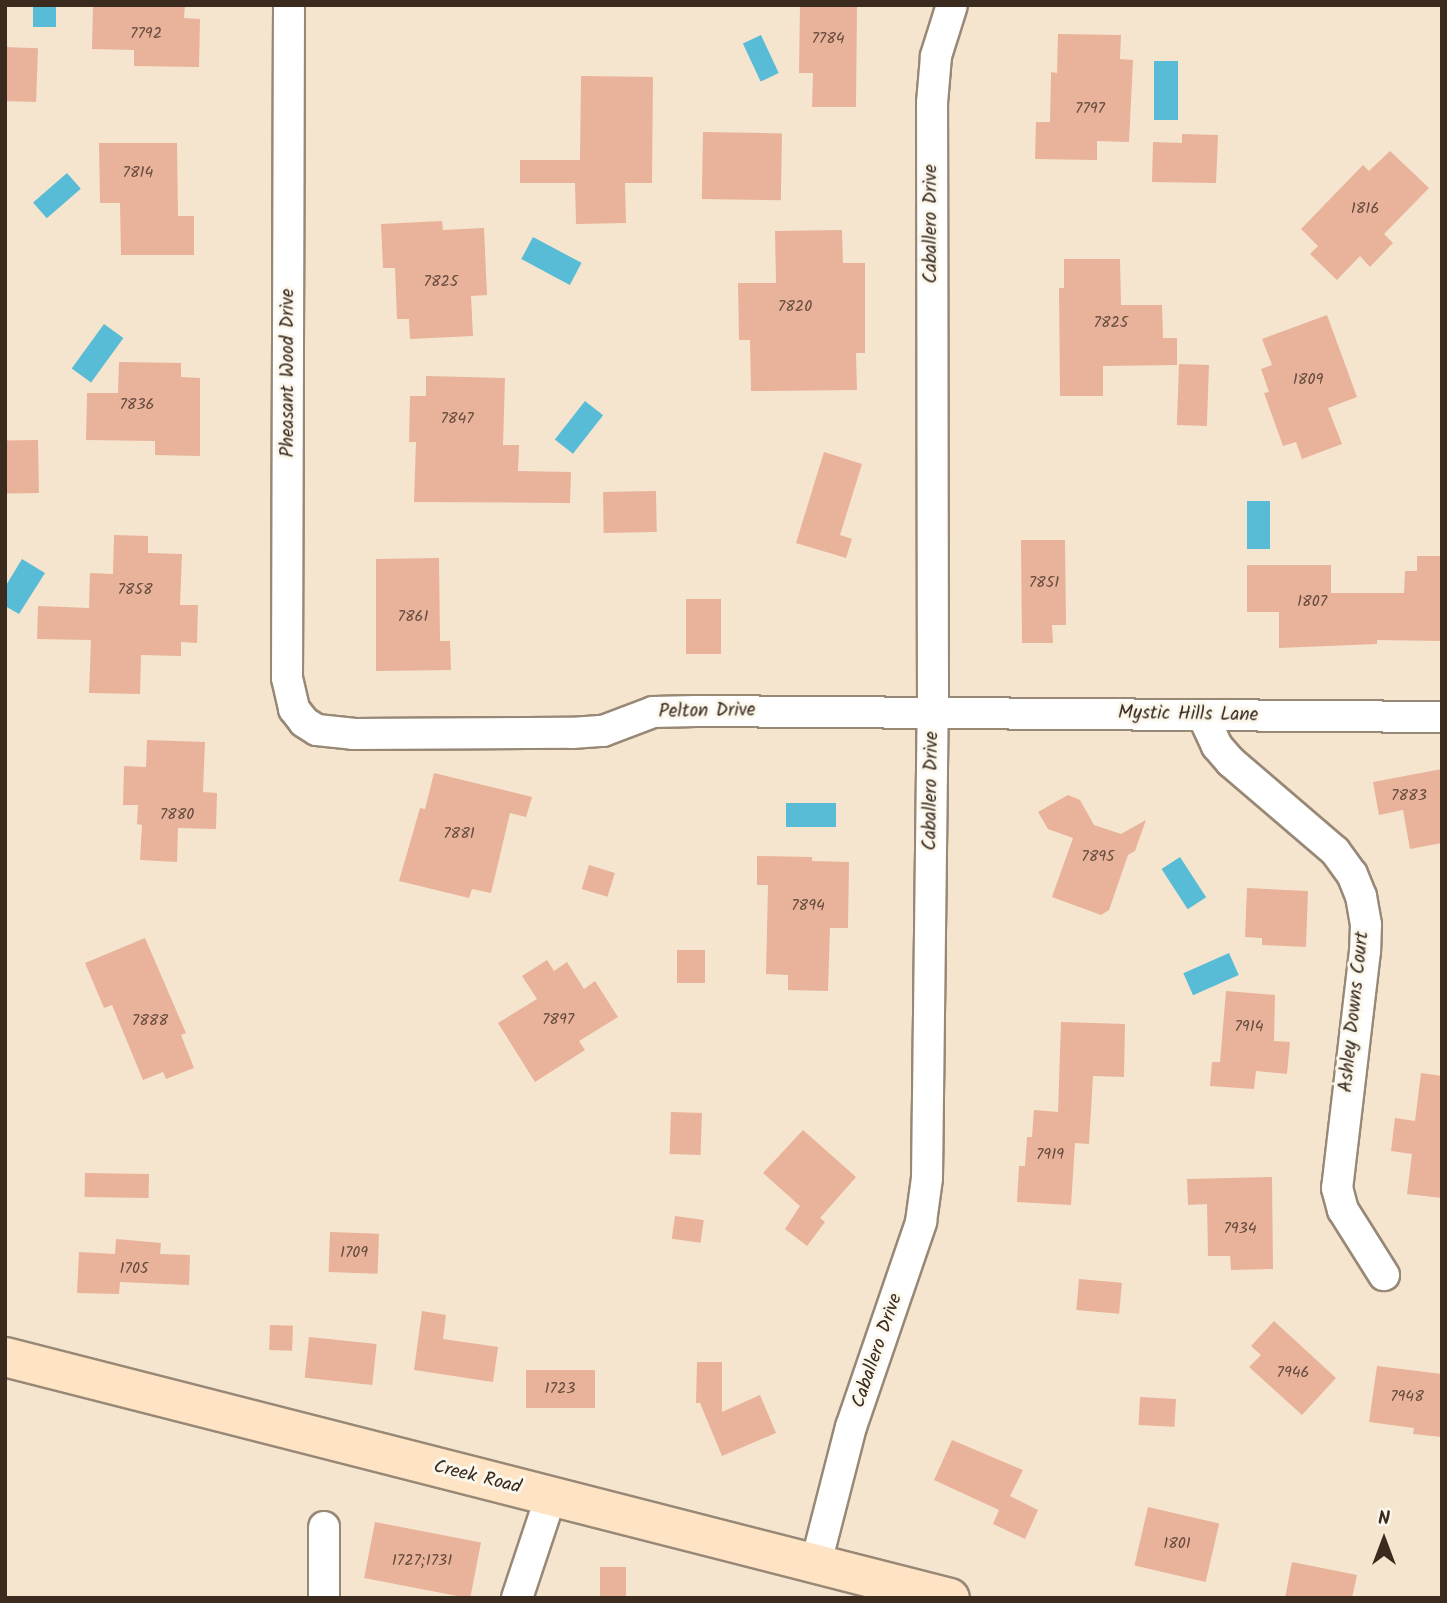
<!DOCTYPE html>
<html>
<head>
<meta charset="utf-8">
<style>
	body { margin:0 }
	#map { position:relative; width:1447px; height:1603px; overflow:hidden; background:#f6e5ce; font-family:Kalam,sans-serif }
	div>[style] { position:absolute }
	.water>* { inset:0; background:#58bcd6; transform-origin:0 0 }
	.building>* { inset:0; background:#e8b29b; transform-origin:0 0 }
	.roads { filter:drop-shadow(2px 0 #988876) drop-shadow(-2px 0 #988876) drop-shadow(0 2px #988876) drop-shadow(0 -2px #988876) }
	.street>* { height:30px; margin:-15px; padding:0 15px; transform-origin:15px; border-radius:15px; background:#fff }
	.secondary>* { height:38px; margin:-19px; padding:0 19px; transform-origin:19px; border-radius:19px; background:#fee4c5 }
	span { translate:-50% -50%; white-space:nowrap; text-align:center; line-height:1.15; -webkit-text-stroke:6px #fbf7ec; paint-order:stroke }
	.number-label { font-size:16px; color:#664c3d }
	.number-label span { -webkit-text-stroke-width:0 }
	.street-label { font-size:19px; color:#3b2a1e }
	.frame { position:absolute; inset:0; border:7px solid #3b2a1e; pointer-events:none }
	.north { position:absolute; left:1349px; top:1505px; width:70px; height:70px; -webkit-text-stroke:5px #fbf7ec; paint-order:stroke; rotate:0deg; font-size:19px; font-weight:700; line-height:28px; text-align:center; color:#3b2a1e }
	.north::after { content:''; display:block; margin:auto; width:24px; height:32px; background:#3b2a1e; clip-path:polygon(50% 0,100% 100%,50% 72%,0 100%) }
</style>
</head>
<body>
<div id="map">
	<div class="water">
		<div style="left:33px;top:5px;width:23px;height:22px"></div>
		<div style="left:761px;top:35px;width:42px;height:20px;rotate:65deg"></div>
		<div style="left:1154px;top:61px;width:24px;height:59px"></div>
		<div style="left:67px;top:173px;width:21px;height:45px;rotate:49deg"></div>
		<div style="left:533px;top:237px;width:55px;height:25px;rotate:28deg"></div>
		<div style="left:104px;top:324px;width:24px;height:55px;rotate:36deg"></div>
		<div style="left:585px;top:401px;width:23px;height:49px;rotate:38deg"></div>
		<div style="left:1247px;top:501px;width:23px;height:48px"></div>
		<div style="clip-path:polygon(22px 559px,45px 573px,19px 614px,5px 606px,5px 587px)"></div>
		<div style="left:836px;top:803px;width:24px;height:50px;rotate:90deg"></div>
		<div style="left:1180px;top:857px;width:48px;height:22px;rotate:57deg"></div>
		<div style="left:1229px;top:953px;width:24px;height:50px;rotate:66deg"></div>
	</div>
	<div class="building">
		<div style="clip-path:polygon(93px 5px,185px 5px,184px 18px,200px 19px,199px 67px,134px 66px,134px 50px,92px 49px)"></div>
		<div style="clip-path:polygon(800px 5px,857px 5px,856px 107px,812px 107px,813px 73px,799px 73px)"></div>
		<div style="clip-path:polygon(1058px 34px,1121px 35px,1120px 59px,1133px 60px,1129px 142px,1097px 141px,1097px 160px,1035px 159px,1036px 122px,1050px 122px,1051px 72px,1057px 73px)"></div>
		<div style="left:5px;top:47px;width:33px;height:54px;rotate:2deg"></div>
		<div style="clip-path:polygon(581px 76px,653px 77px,652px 183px,625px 183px,626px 223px,576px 224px,575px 183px,520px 183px,520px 160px,580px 160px)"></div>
		<div style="left:703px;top:132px;width:79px;height:67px;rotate:1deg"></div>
		<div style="clip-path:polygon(1182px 134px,1218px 135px,1216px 183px,1152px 182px,1153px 142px,1182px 143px)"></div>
		<div style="clip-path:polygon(99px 143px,177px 143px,178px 216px,194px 216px,194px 255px,121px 255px,120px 203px,100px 203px)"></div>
		<div style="clip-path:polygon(1390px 151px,1429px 188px,1384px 234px,1393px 243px,1370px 267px,1360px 256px,1337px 280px,1310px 254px,1318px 246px,1301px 229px,1363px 165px,1369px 171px)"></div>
		<div style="clip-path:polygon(442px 221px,443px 230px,484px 228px,487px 295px,471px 296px,473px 336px,410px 339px,409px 319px,397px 319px,395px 268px,383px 268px,381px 224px)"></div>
		<div style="clip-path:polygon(842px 230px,843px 263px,865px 263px,865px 353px,856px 353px,857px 390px,751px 391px,750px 340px,739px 340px,738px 283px,776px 283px,775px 231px)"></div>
		<div style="clip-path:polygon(1064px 259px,1120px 259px,1121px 305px,1162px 305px,1163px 338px,1177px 338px,1177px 365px,1103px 366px,1103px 396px,1060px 396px,1059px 288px,1064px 288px)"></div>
		<div style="clip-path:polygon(1327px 315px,1357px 397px,1328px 408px,1342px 444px,1302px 459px,1296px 442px,1283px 446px,1264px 393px,1269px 392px,1261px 369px,1272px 365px,1262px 339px)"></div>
		<div style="clip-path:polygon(119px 362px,181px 363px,181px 377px,200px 378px,200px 456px,155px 455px,155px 441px,86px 440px,87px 393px,118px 393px)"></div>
		<div style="left:1179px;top:364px;width:30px;height:61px;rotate:2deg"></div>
		<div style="clip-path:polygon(426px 376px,505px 378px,503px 445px,519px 445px,518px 471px,571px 472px,570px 503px,414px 502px,416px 442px,409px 442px,410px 396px,426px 396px)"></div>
		<div style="left:38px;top:440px;width:53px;height:33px;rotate:89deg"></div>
		<div style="clip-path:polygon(824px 452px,862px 464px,840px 535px,852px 539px,846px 558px,796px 543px)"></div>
		<div style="left:656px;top:491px;width:41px;height:53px;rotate:89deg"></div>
		<div style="clip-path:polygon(114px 535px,148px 536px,148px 553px,182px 554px,180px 605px,198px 605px,197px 643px,181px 642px,181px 656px,141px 655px,140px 694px,89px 693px,91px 640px,37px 639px,38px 606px,89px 608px,90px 573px,113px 574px)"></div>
		<div style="clip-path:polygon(1021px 540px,1065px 540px,1066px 625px,1052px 625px,1053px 643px,1022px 643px)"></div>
		<div style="clip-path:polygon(1417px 556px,1442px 556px,1442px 641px,1377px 640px,1377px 644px,1279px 648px,1279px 612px,1247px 612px,1247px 565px,1331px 565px,1331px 593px,1404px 593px,1405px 571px,1417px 571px)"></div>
		<div style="clip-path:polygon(439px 558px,440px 641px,450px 641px,451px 670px,376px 671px,376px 559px)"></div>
		<div style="left:686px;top:599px;width:35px;height:55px"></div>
		<div style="clip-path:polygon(147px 740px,205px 742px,203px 792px,217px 793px,216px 829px,178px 828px,177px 862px,140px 860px,142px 825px,137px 824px,138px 805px,123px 805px,124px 766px,146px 767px)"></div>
		<div style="clip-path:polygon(1442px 769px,1442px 843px,1410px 849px,1403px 810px,1379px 815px,1373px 782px)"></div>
		<div style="clip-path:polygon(434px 773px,532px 797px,526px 817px,510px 813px,491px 893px,472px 889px,469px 898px,399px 881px,420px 808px,425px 809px)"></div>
		<div style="clip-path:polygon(1068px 795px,1080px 800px,1094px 825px,1121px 834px,1146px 820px,1135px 851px,1128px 855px,1109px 910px,1101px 915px,1052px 897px,1073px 838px,1048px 829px,1038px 812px)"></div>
		<div style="clip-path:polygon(757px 856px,812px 857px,812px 861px,849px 862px,848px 928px,830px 928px,828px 991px,788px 990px,788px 975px,766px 974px,768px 885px,757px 885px)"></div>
		<div style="left:589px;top:865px;width:27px;height:25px;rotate:17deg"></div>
		<div style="clip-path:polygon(1247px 888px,1308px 891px,1306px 947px,1262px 945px,1262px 938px,1245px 937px)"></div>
		<div style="clip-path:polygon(145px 938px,186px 1033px,181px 1035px,194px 1068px,166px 1079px,163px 1072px,143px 1080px,112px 1005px,104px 1008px,85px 963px)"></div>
		<div style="left:705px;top:950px;width:33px;height:28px;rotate:90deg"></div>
		<div style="clip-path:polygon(547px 960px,554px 971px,567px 962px,584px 989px,595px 981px,618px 1017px,579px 1041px,585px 1050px,535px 1082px,498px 1023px,537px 999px,522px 976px)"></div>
		<div style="clip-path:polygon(1226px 991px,1275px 995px,1274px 1041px,1290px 1042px,1287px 1074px,1256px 1071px,1254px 1089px,1210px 1086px,1212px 1062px,1220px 1062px)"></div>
		<div style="clip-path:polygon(1061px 1022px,1125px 1024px,1124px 1077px,1093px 1076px,1089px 1144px,1075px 1143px,1071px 1205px,1017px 1202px,1019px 1166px,1025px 1166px,1027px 1137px,1032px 1137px,1034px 1110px,1058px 1112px)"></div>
		<div style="clip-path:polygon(1421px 1073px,1442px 1076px,1442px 1198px,1407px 1194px,1412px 1154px,1391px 1151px,1395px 1118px,1415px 1121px)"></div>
		<div style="left:671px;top:1112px;width:31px;height:42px;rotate:2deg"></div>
		<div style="clip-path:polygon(803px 1130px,856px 1177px,820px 1218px,825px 1222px,807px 1246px,785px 1229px,800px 1206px,763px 1173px)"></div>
		<div style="left:85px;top:1173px;width:64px;height:24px;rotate:1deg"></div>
		<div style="clip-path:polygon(1272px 1177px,1273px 1269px,1231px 1270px,1230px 1256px,1208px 1256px,1207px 1204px,1188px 1205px,1187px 1179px)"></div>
		<div style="left:675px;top:1216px;width:29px;height:23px;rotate:8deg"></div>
		<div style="left:330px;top:1232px;width:49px;height:40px;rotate:2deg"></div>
		<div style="clip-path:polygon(116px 1239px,161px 1243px,160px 1254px,190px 1255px,189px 1285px,120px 1282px,119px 1294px,77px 1293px,79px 1252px,115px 1254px)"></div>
		<div style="left:1079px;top:1279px;width:43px;height:31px;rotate:5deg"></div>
		<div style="clip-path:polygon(422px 1311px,446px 1315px,443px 1339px,498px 1347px,493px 1382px,414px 1370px)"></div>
		<div style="clip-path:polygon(1274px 1321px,1336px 1378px,1302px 1415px,1249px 1367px,1261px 1355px,1251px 1346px)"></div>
		<div style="left:270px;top:1325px;width:23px;height:25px;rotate:2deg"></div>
		<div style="left:309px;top:1337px;width:68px;height:41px;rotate:6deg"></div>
		<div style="clip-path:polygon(697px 1362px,722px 1362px,722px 1412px,760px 1395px,776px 1433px,722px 1456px,700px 1403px,696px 1403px)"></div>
		<div style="clip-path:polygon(1377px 1366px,1442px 1374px,1442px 1437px,1413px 1434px,1414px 1428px,1369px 1422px)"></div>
		<div style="left:526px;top:1370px;width:69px;height:38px"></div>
		<div style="left:1140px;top:1397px;width:36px;height:28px;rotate:3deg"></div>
		<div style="clip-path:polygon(952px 1440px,1023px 1470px,1010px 1496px,1038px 1510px,1025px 1539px,993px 1524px,999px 1510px,934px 1480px)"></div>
		<div style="left:1148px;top:1507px;width:73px;height:60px;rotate:13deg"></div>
		<div style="left:375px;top:1522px;width:108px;height:57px;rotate:11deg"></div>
		<div style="clip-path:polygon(1292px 1562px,1357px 1575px,1352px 1598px,1285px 1598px)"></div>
		<div style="left:600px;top:1567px;width:26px;height:31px"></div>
	</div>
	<div class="roads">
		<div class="street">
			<div style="left:289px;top:5px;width:673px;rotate:90.17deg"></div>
			<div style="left:287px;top:678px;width:32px;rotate:77deg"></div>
			<div style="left:294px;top:709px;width:16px;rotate:52deg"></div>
			<div style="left:304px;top:722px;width:15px;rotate:32deg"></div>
			<div style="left:317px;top:730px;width:36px;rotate:6deg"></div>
			<div style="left:353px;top:734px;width:219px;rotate:-0.3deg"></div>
			<div style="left:572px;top:733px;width:31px;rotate:-4deg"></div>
			<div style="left:603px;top:731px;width:53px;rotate:-20.8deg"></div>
			<div style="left:653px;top:712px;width:43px;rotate:-1.3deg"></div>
			<div style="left:696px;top:711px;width:746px;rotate:0.46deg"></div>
			<div style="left:1203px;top:716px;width:33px;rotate:65deg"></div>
			<div style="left:1217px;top:746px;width:21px;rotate:49deg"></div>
			<div style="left:1231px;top:762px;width:137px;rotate:40.6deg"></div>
			<div style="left:1335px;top:851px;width:29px;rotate:54deg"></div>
			<div style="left:1352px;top:874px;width:24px;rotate:68deg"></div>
			<div style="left:1361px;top:896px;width:29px;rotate:80deg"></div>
			<div style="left:1366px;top:925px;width:26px;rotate:92deg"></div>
			<div style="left:1365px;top:951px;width:239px;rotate:96.7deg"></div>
			<div style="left:1337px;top:1188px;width:23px;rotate:75deg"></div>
			<div style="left:1343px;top:1210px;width:77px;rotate:57.8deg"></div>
			<div style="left:324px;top:1527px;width:71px;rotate:90deg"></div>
			<div style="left:816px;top:1563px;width:140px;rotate:-75.6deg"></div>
			<div style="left:851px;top:1427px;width:217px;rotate:-71.1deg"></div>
			<div style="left:921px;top:1222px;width:44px;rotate:-82.2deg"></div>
			<div style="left:927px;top:1178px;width:467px;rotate:-89.3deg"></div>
			<div style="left:933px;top:711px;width:608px;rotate:-90.09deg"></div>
			<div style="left:932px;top:103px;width:47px;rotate:-85.1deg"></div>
			<div style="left:936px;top:56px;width:53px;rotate:-72.6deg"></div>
			<div style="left:517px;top:1598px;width:108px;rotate:-71.6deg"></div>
		</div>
		<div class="secondary">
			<div style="left:5px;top:1357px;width:975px;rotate:14.31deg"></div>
		</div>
	</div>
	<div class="number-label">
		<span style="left:146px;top:34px">7792</span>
		<span style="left:828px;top:39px">7784</span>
		<span style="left:1090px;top:109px">7797</span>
		<span style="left:138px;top:173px">7814</span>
		<span style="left:1365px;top:209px">1816</span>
		<span style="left:441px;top:282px">7825</span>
		<span style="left:795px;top:307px">7820</span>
		<span style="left:1111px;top:323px">7825</span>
		<span style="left:1308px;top:380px">1809</span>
		<span style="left:137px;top:405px">7836</span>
		<span style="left:457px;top:419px">7847</span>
		<span style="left:1044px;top:583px">7851</span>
		<span style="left:135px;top:590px">7858</span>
		<span style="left:1312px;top:602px">1807</span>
		<span style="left:413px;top:617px">7861</span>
		<span style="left:1409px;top:796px">7883</span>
		<span style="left:177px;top:815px">7880</span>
		<span style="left:459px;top:834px">7881</span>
		<span style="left:1098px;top:857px">7895</span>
		<span style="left:808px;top:906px">7894</span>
		<span style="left:558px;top:1020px">7897</span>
		<span style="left:150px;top:1021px">7888</span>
		<span style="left:1249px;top:1027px">7914</span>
		<span style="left:1050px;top:1155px">7919</span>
		<span style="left:1240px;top:1229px">7934</span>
		<span style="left:354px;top:1253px">1709</span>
		<span style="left:134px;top:1269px">1705</span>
		<span style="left:1293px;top:1373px">7946</span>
		<span style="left:560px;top:1389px">1723</span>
		<span style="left:1407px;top:1397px">7948</span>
		<span style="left:1177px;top:1544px">1801</span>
		<span style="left:422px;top:1561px">1727;1731</span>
	</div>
	<div class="street-label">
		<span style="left:932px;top:224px;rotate:-90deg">Caballero Drive</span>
		<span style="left:289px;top:373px;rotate:-90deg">Pheasant Wood Drive</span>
		<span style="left:707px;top:712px;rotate:-1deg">Pelton Drive</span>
		<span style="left:1188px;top:715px;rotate:1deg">Mystic Hills Lane</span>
		<span style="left:932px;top:791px;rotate:-89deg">Caballero Drive</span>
		<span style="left:1355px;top:1012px;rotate:-84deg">Ashley Downs Court</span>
		<span style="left:878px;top:1351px;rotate:-71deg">Caballero Drive</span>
		<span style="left:477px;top:1478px;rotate:14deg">Creek Road</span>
	</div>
	<div class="frame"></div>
	<div class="north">N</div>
</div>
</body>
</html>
